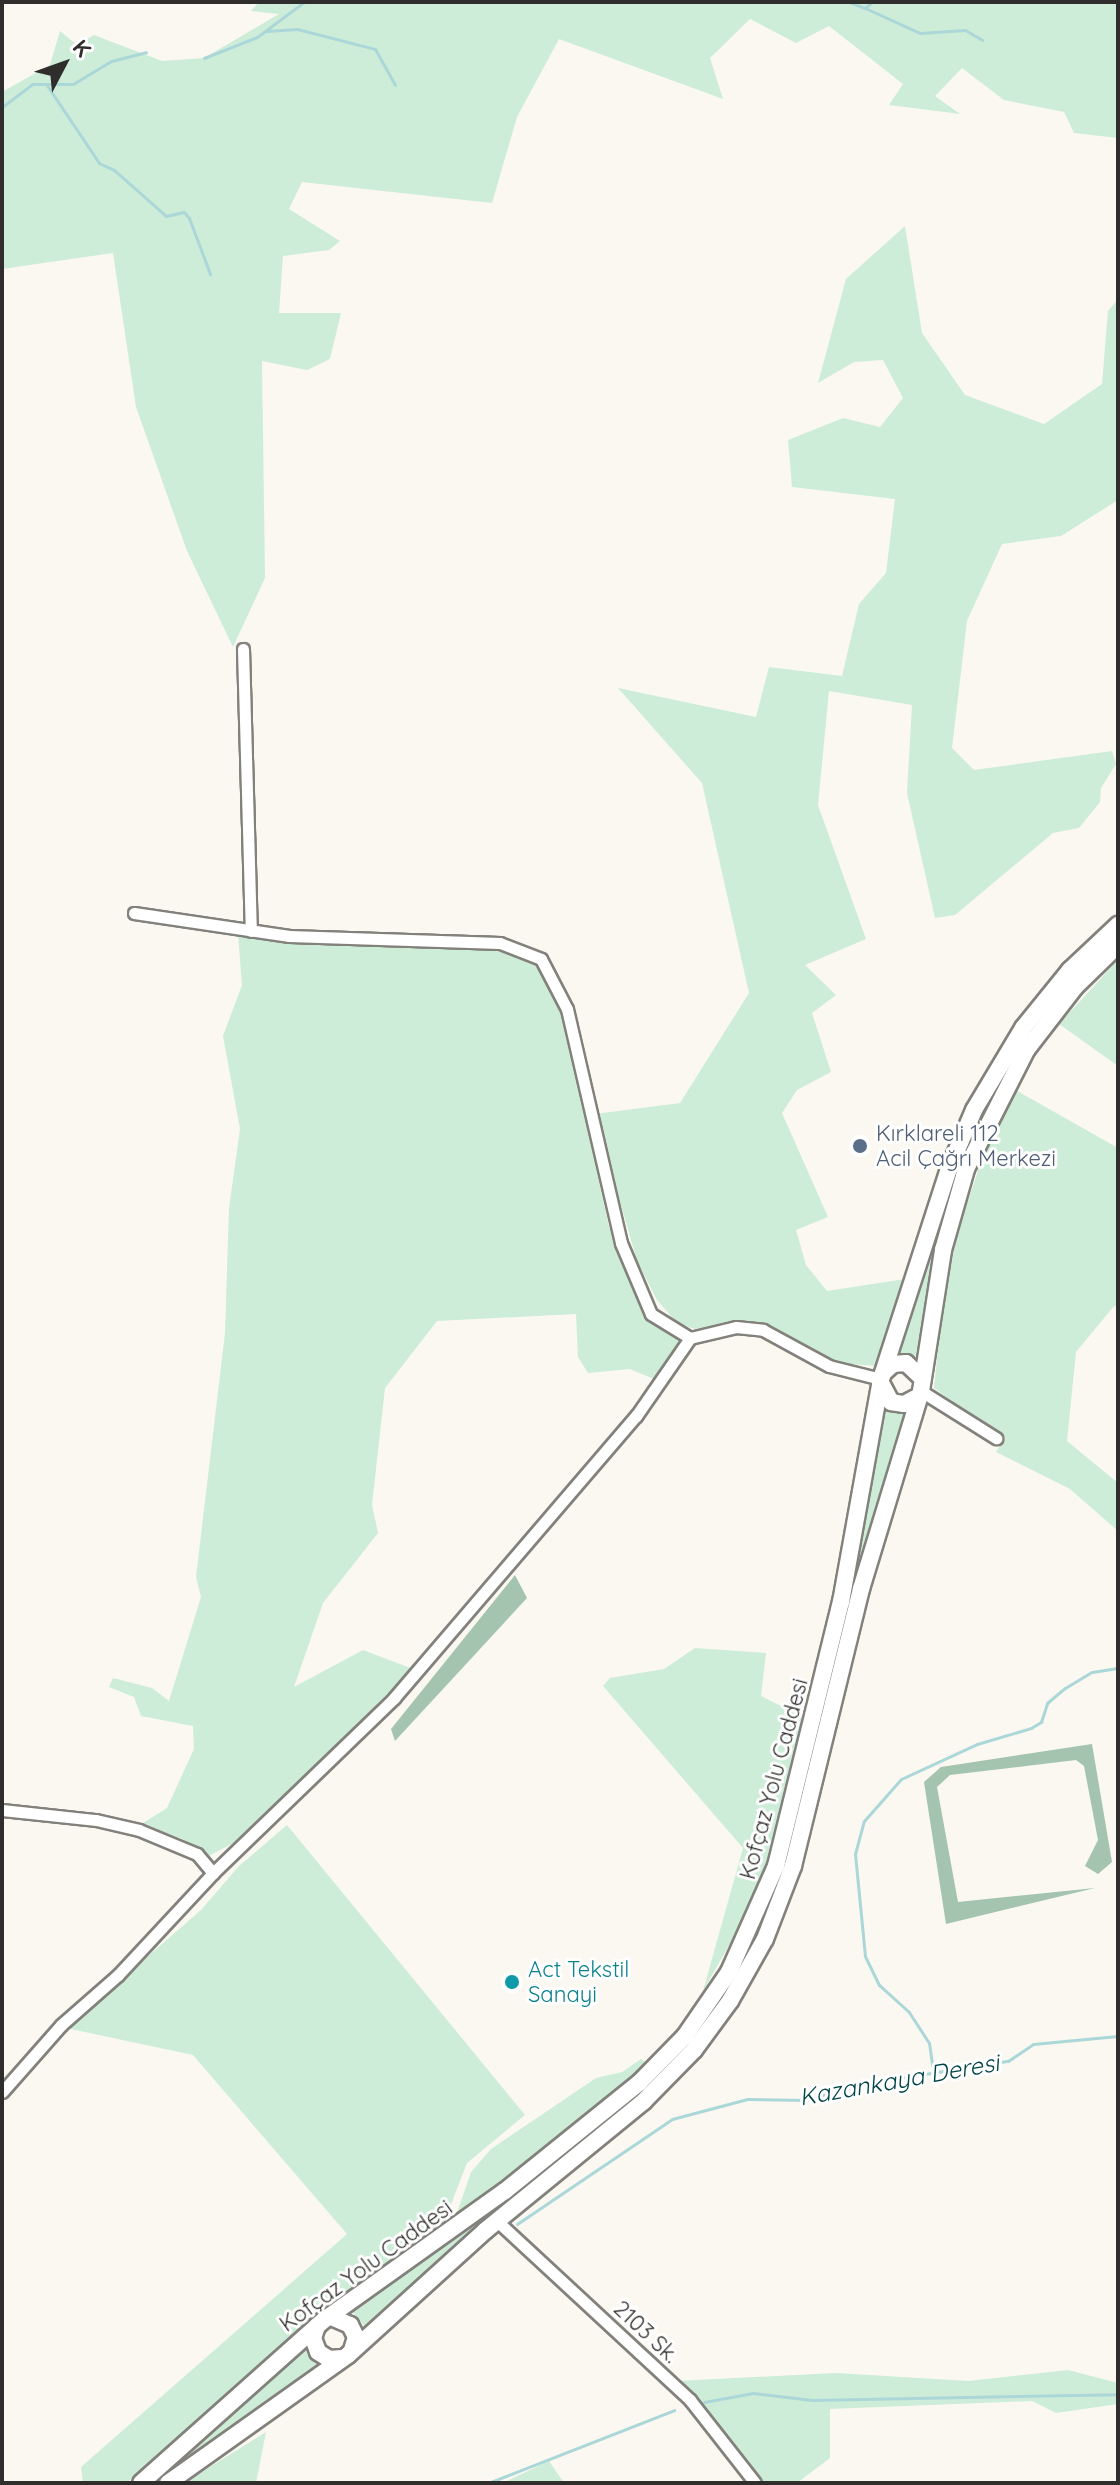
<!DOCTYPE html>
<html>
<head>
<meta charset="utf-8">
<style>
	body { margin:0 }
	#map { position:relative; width:1120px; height:2485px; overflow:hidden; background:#faf8f1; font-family:Quicksand,sans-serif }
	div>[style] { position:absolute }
	.green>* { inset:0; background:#cdedd8 }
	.forest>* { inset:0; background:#a4c4af }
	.stream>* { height:3px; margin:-1.5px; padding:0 1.5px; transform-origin:1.5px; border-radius:1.5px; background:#acd7d8 }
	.roads { filter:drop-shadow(2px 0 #83817b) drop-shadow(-2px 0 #83817b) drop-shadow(0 2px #83817b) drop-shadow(0 -2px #83817b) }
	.street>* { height:11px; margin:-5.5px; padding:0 5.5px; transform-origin:5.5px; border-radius:5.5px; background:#fff }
	.secondary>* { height:16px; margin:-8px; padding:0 8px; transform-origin:8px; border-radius:8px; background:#fff }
	.dots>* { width:22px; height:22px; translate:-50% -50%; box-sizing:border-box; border:4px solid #fff; border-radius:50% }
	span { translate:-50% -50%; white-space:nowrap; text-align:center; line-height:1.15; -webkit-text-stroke:6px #fff; paint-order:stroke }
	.service-label { font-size:22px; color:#4e5e75 }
	.left { translate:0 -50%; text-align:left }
	.street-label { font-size:22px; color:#2f2e2c }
	.culture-label { font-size:22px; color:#0d838f }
	.water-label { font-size:24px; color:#004446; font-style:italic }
	.frame { position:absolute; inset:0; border:4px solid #2f2e2c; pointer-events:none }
	.north { position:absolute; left:24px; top:24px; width:80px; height:80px; -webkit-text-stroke:6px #fff; paint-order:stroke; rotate:49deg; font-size:22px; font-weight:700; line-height:32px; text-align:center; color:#2f2e2c }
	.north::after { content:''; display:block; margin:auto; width:28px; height:36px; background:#2f2e2c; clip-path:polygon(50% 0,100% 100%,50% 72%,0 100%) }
</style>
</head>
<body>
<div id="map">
	<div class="green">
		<div style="clip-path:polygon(259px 2px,1118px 2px,1118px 138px,1074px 133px,1064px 112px,1004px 100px,962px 68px,935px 96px,960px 114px,889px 105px,903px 84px,829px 26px,796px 43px,750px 19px,710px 58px,723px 99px,559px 39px,517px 117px,492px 203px,302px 182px,289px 209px,340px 241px,329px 250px,283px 256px,279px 313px,341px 313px,330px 359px,307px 370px,262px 361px,265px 578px,233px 647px,187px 551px,136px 407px,113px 253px,2px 269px,2px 92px,50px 65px,60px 31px,77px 45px,94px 35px,162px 61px,204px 58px,279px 14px,251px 11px)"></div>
		<div style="clip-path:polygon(905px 226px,922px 333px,965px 395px,1044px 424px,1102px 384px,1108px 311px,1118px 299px,1118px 500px,1061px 536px,1002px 544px,967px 621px,952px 748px,974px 770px,1112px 751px,1116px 764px,1101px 788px,1100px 802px,1079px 828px,1053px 833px,955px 915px,935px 918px,907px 793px,912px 705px,829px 691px,818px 805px,866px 939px,805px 965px,836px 995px,812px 1013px,831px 1072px,797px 1090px,782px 1113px,828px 1217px,796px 1230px,806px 1265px,827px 1291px,905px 1279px,878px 1366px,833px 1363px,734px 1323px,695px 1329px,677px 1323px,657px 1300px,637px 1261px,595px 1114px,680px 1103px,749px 993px,702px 783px,618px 688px,756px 717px,769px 667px,842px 676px,859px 604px,886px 573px,895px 499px,792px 487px,788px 440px,843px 418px,880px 427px,903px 398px,883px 360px,854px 362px,818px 383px,846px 279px)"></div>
		<div style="clip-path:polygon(238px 934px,330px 944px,498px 947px,538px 966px,562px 1012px,609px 1227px,652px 1323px,683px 1341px,656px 1380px,630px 1369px,588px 1373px,578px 1357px,576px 1314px,437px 1321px,385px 1388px,372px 1505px,378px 1533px,323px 1603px,294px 1687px,363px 1650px,413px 1669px,237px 1841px,209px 1856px,183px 1839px,140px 1825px,167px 1808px,194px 1749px,193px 1726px,141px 1716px,134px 1697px,109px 1687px,113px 1678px,152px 1688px,169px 1701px,201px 1597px,196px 1577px,225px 1333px,229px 1208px,240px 1129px,223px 1036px,242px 985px)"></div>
		<div style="clip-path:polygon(1118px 960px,1118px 1066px,1059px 1024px)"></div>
		<div style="clip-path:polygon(1014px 1089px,1118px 1148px,1118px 1307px,1114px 1306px,1076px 1352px,1067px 1441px,1118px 1483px,1118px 1531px,1070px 1489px,996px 1452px,1004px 1439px,934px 1388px,944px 1289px,961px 1221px,989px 1139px)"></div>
		<div style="clip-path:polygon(943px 1209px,919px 1357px,896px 1352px)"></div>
		<div style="clip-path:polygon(884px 1409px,907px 1415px,851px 1596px)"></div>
		<div style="clip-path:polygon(695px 1648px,766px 1653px,761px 1696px,803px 1717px,760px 1891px,703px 1991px,743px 1848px,603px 1686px,610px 1678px,664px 1669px)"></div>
		<div style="clip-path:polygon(287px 1825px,525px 2115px,467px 2163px,443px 2225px,333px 2302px,127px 2483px,83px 2483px,81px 2467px,347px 2234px,193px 2055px,66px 2028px,201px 1910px,239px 1866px)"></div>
		<div style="clip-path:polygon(641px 2059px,648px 2064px,605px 2104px,455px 2219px,471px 2172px,491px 2149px,596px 2078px,622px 2072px)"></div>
		<div style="clip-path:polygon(515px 2194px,367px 2329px,350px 2309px)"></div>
		<div style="clip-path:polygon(304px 2345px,322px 2366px,162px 2474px)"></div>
		<div style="clip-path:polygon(1068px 2370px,1118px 2383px,1118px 2404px,1056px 2413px,1032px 2401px,830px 2409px,830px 2458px,797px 2483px,761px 2483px,677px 2381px,836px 2373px,968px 2381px)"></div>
		<div style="clip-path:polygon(266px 2432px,256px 2483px,184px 2483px)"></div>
		<div style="clip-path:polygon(549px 2461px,564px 2483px,503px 2483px)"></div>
	</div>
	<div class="forest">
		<div style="clip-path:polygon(515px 1575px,527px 1598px,395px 1741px,391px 1729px)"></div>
		<div style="clip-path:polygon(1092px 1744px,1112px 1862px,1098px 1874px,1085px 1866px,1098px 1840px,1084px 1766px,1076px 1760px,950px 1775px,937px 1787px,958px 1902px,1095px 1888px,946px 1924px,924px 1782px,941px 1767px)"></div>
	</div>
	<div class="stream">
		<div style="left:849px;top:2px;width:17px;rotate:21deg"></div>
		<div style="left:865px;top:8px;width:9px;rotate:-41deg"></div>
		<div style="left:865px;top:8px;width:60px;rotate:24.4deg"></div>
		<div style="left:920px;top:33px;width:45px;rotate:-3.8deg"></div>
		<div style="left:965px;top:30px;width:20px;rotate:30deg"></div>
		<div style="left:267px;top:31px;width:30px;rotate:-4deg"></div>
		<div style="left:297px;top:29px;width:81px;rotate:14.4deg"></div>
		<div style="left:375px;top:49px;width:41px;rotate:60.9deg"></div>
		<div style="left:204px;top:58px;width:57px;rotate:-21.6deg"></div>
		<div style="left:257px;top:37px;width:59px;rotate:-36.7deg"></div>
		<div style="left:46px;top:84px;width:95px;rotate:56.1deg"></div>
		<div style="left:99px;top:163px;width:17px;rotate:25deg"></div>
		<div style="left:114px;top:170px;width:69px;rotate:41.5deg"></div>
		<div style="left:166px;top:216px;width:18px;rotate:-13deg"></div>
		<div style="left:184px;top:212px;width:8px;rotate:50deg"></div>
		<div style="left:189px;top:218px;width:60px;rotate:69.4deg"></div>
		<div style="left:2px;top:107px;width:38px;rotate:-37deg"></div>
		<div style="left:32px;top:84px;width:41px"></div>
		<div style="left:73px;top:84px;width:44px;rotate:-31.2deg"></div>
		<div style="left:111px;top:61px;width:36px;rotate:-14deg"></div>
		<div style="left:933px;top:2071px;width:28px;rotate:-98deg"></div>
		<div style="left:929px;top:2043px;width:37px;rotate:-123deg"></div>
		<div style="left:909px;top:2012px;width:40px;rotate:-138deg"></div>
		<div style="left:879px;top:1985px;width:32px;rotate:-116deg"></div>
		<div style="left:865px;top:1956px;width:102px;rotate:-95.6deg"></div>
		<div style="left:855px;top:1854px;width:34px;rotate:-75deg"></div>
		<div style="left:864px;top:1821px;width:56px;rotate:-48.6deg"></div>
		<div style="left:901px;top:1779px;width:84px;rotate:-24.7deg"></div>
		<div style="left:977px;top:1744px;width:56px;rotate:-16.5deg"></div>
		<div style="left:1031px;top:1728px;width:12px;rotate:-31deg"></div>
		<div style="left:1041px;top:1722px;width:20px;rotate:-72deg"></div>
		<div style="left:1047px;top:1703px;width:23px;rotate:-40deg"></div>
		<div style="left:1065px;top:1688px;width:31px;rotate:-31deg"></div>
		<div style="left:1092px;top:1672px;width:26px;rotate:-9deg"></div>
		<div style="left:517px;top:2224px;width:187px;rotate:-34.1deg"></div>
		<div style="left:672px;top:2119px;width:78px;rotate:-14.9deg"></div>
		<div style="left:747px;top:2099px;width:58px;rotate:1deg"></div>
		<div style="left:805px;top:2100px;width:59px;rotate:-15.7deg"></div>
		<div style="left:862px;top:2084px;width:148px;rotate:-9deg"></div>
		<div style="left:1008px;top:2061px;width:30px;rotate:-34deg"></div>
		<div style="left:1033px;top:2044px;width:85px;rotate:-5.4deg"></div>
		<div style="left:704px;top:2402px;width:50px;rotate:-10.4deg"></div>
		<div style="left:753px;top:2393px;width:59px;rotate:6.8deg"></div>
		<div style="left:812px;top:2400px;width:306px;rotate:-1.1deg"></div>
		<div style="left:488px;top:2483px;width:200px;rotate:-21.4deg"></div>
	</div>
	<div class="roads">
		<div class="street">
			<div style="left:243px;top:649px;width:282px;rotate:88.4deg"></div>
			<div style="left:134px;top:913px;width:157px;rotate:8.4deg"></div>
			<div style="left:289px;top:936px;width:211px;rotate:1.9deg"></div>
			<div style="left:500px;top:943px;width:44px;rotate:21.3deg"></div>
			<div style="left:541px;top:959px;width:56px;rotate:62.5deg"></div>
			<div style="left:567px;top:1009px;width:240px;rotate:77deg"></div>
			<div style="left:621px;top:1243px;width:77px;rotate:67.1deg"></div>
			<div style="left:651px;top:1314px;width:46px;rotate:31.6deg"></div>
			<div style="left:690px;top:1338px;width:47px;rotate:-13.4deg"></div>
			<div style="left:736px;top:1327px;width:27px;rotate:6deg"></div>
			<div style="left:763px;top:1330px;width:75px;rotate:28.6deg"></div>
			<div style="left:829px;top:1366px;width:54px;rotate:14deg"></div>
			<div style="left:921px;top:1391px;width:89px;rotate:32.1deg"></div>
			<div style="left:2px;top:1810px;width:95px;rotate:6.1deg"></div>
			<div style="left:96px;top:1820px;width:44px;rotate:13.1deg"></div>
			<div style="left:139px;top:1830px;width:63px;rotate:22.5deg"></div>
			<div style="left:197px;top:1854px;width:25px;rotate:50deg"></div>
			<div style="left:2px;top:2092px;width:89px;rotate:-48.6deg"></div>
			<div style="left:61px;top:2025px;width:76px;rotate:-41.3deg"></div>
			<div style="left:118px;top:1975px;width:139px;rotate:-47deg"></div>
			<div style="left:213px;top:1873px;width:252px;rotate:-44deg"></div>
			<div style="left:394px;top:1698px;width:372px;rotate:-49.4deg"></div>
			<div style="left:636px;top:1416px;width:95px;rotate:-55.3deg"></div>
			<div style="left:497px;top:2221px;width:263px;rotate:42.8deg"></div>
			<div style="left:690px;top:2400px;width:105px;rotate:51.9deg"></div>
		</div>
		<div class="secondary">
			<div style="left:883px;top:1373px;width:13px;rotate:-42deg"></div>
			<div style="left:893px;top:1364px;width:13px;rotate:-4deg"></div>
			<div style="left:906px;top:1363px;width:21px;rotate:43deg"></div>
			<div style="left:880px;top:1381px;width:24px;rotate:62deg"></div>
			<div style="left:891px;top:1402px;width:13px;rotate:9deg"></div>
			<div style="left:904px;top:1404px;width:15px;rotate:-28deg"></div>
			<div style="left:331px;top:2317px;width:21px;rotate:23deg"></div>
			<div style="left:350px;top:2325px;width:13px;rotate:63deg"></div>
			<div style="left:356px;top:2337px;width:14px;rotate:107deg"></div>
			<div style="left:317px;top:2326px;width:13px;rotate:108deg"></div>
			<div style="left:313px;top:2338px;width:15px;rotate:70deg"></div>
			<div style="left:318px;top:2352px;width:13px;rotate:32deg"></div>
			<div style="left:329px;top:2359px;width:13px;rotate:-4deg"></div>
			<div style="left:141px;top:2483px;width:245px;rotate:-41.7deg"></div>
			<div style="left:324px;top:2320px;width:222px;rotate:-35.5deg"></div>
			<div style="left:505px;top:2191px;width:172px;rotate:-38.9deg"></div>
			<div style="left:639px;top:2083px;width:66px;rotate:-45.6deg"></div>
			<div style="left:685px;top:2036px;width:78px;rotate:-55.5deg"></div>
			<div style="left:729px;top:1972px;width:116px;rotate:-66.1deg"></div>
			<div style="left:776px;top:1866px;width:272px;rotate:-76.2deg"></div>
			<div style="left:841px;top:1602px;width:227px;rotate:-79.8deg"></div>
			<div style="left:881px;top:1379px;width:219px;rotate:-72.1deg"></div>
			<div style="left:948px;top:1171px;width:66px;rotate:-66.9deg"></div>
			<div style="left:974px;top:1110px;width:96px;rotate:-59.1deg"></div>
			<div style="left:1023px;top:1028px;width:75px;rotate:-51deg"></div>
			<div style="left:1070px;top:970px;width:66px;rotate:-43.2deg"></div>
			<div style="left:168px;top:2483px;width:221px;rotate:-35.4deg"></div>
			<div style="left:348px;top:2355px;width:186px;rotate:-42.2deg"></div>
			<div style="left:486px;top:2230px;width:203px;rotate:-39.2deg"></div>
			<div style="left:643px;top:2102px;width:73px;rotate:-45.6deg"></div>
			<div style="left:694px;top:2050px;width:61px;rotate:-53.7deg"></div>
			<div style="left:730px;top:2001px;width:71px;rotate:-60.6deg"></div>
			<div style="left:765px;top:1939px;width:78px;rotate:-69deg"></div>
			<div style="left:793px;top:1866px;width:285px;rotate:-76.2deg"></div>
			<div style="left:861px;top:1589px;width:207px;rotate:-73.1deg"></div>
			<div style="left:921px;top:1391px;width:143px;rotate:-81.1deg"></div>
			<div style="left:943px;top:1250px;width:84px;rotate:-74.1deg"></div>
			<div style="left:966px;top:1169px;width:135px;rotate:-63.1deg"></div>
			<div style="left:1027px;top:1049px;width:78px;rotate:-52.3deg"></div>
			<div style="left:1075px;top:987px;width:60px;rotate:-44.3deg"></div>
		</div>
	</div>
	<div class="dots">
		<div style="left:860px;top:1146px;background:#5c6f8a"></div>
		<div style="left:512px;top:1982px;background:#0f9aa8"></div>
	</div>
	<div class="service-label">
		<span class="left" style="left:876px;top:1146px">Kırklareli 112<br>Acil Çağrı Merkezi</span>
	</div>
	<div class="street-label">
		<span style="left:774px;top:1779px;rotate:-75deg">Kofçaz Yolu Caddesi</span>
		<span style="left:366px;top:2266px;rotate:-36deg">Kofçaz Yolu Caddesi</span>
		<span style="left:646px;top:2332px;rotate:43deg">2103 Sk.</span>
	</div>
	<div class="culture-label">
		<span class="left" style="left:528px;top:1982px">Act Tekstil<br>Sanayi</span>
	</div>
	<div class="water-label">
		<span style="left:899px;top:2080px;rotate:-10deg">Kazankaya Deresi</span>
	</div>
	<div class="frame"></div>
	<div class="north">K</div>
</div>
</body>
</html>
